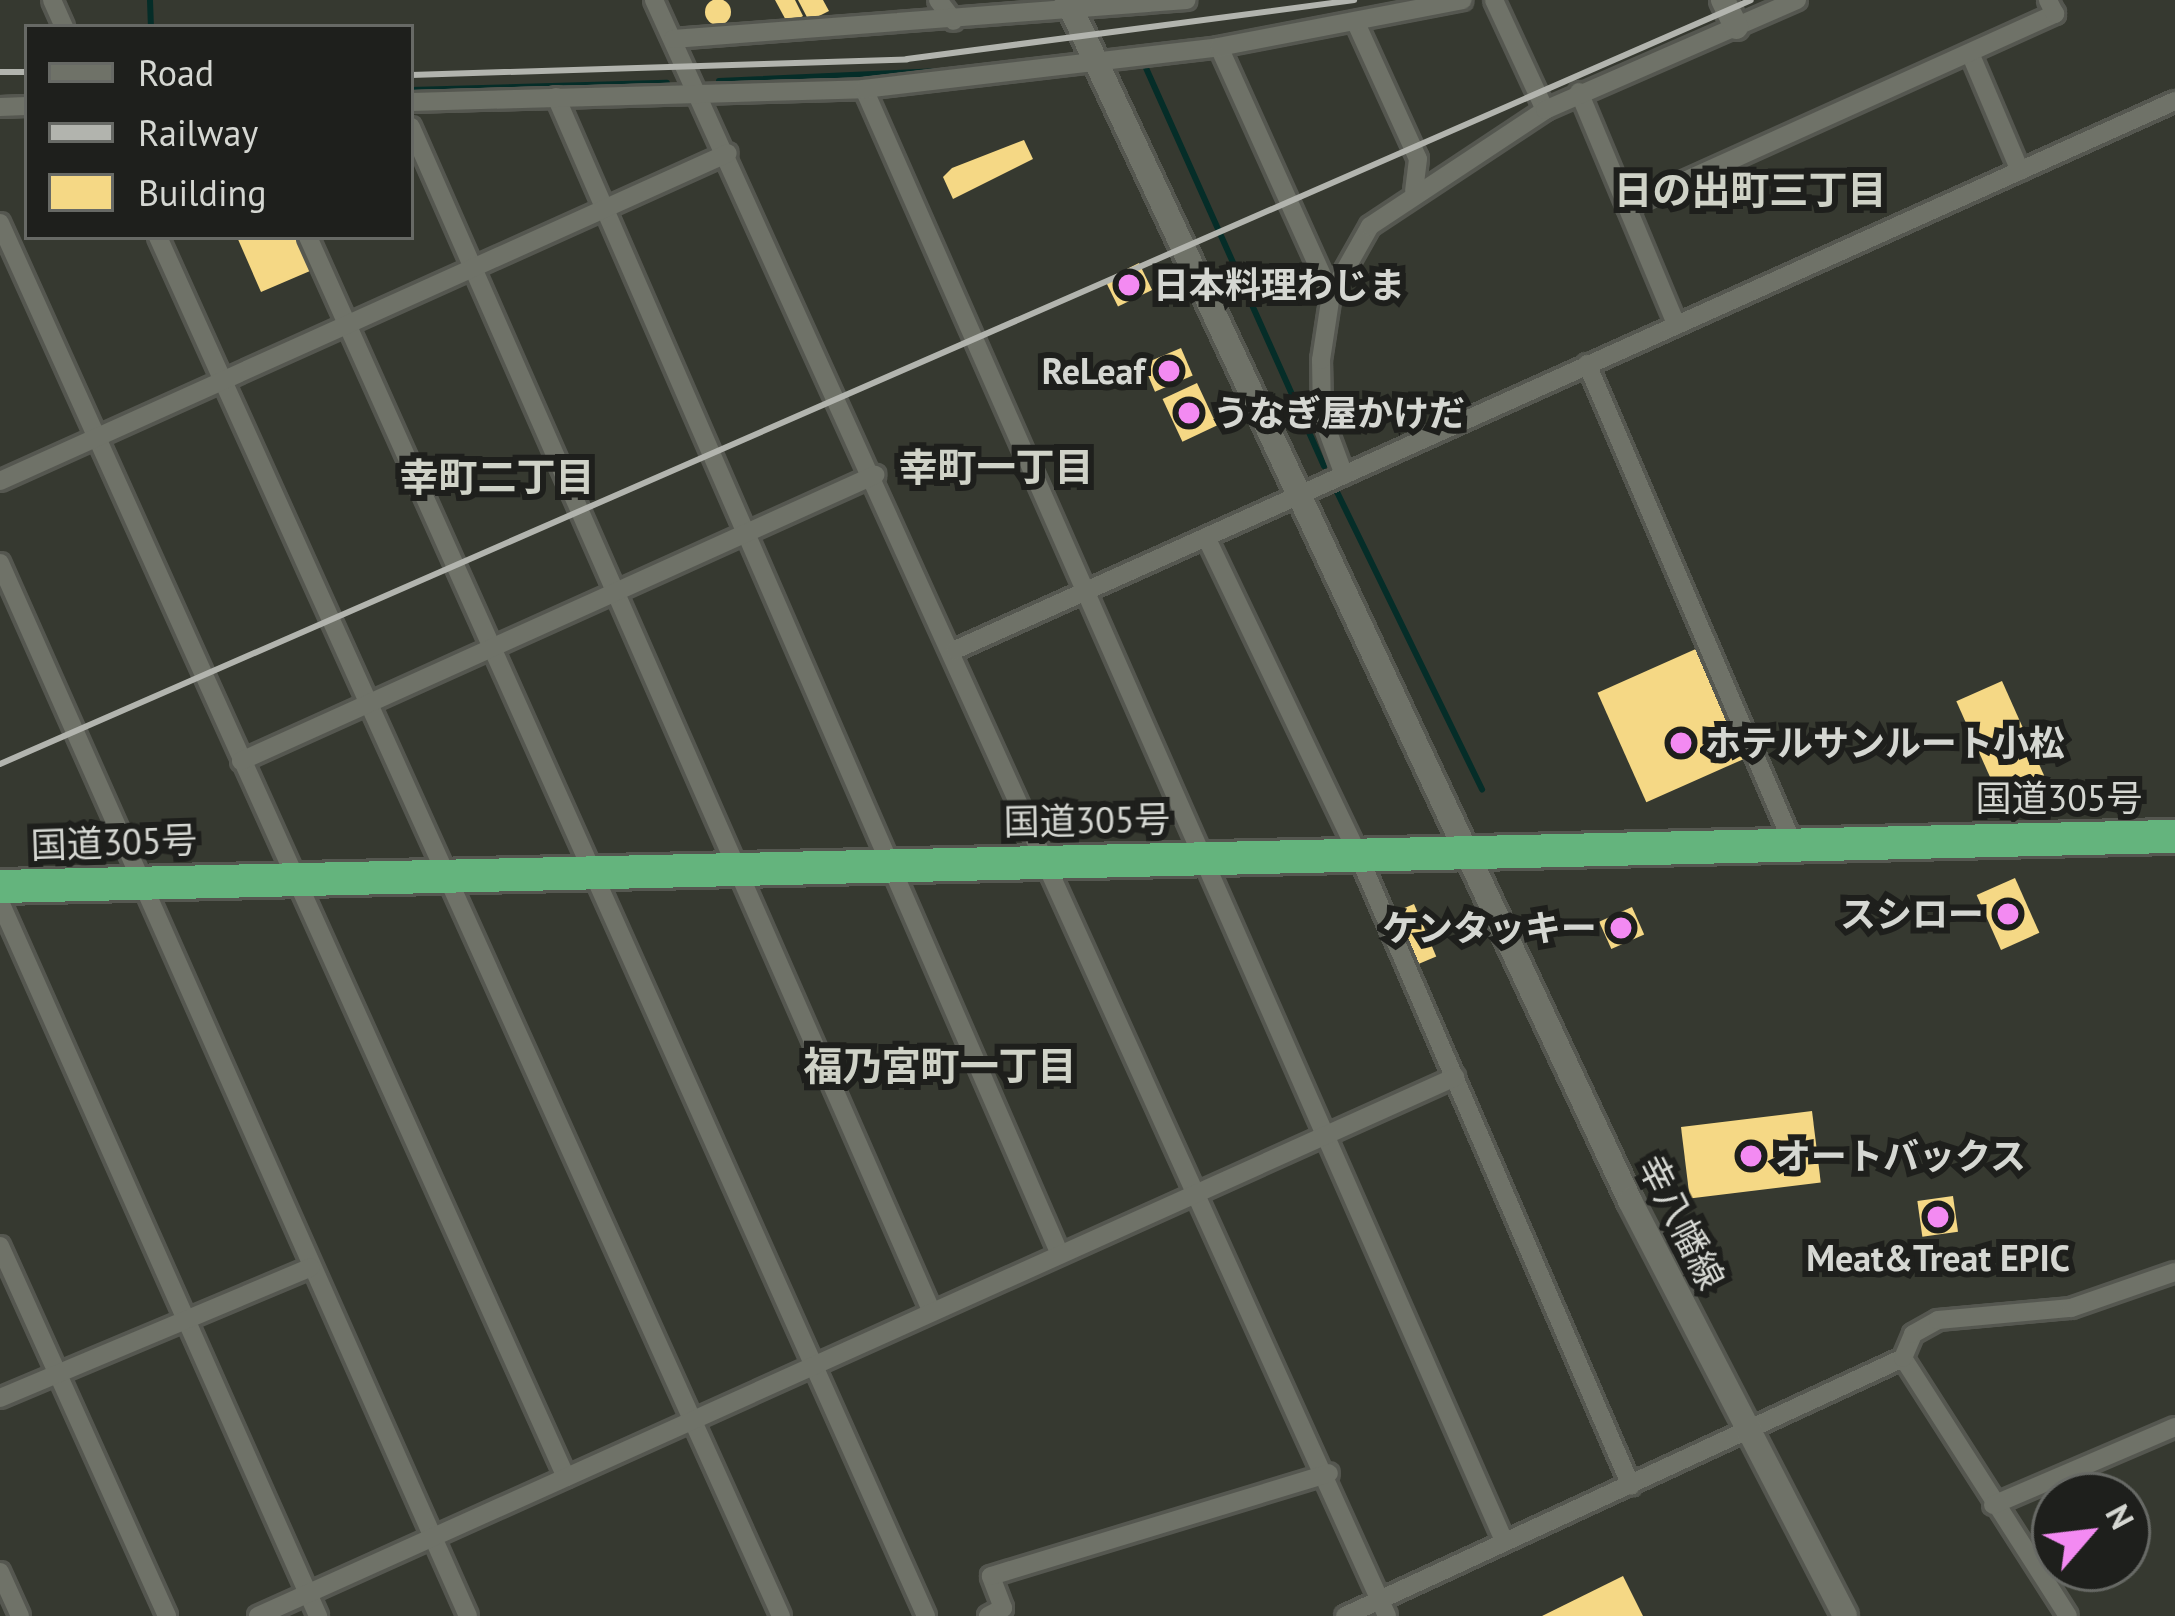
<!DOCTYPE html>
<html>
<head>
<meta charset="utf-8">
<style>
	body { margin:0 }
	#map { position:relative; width:2175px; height:1616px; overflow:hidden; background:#363930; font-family:"PT Sans","Noto Sans JP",sans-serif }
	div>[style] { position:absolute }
	.stream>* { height:6px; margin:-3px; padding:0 3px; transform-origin:3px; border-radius:3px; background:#052d28 }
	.building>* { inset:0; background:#f5d885; transform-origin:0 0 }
	.round { border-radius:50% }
	.roads { filter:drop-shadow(3px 0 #555750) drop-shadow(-3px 0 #555750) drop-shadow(0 3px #555750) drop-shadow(0 -3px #555750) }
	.minor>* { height:18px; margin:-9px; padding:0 9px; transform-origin:9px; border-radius:9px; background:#6f7268 }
	.tertiary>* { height:24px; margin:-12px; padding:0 12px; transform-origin:12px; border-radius:12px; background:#6f7268 }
	.trunk>* { height:33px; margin:-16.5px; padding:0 16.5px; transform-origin:16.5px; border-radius:16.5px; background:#64b47d }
	.rail>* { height:6px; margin:-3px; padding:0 3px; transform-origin:3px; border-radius:3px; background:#b2b4ae }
	.dots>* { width:33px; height:33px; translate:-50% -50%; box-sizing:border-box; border:6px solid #1e1f1c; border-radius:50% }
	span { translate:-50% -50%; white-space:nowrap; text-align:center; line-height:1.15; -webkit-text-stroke:12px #1e1f1c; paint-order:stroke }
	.poi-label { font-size:36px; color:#d5d7d2; font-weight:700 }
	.left { translate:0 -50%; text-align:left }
	.right { translate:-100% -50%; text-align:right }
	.street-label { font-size:36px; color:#d5d7d2 }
	.neighbourhood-label { font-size:39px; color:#cfd2c7; font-weight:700 }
	.legend { position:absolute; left:24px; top:24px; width:390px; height:216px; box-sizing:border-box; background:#1e1f1c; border:3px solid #676965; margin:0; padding:15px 21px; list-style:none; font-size:36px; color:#d5d7d2 }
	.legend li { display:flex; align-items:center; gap:24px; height:60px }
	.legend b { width:60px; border:3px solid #676965 }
	.north { position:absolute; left:2031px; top:1472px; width:120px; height:120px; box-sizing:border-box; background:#1e1f1c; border:3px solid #676965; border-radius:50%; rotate:62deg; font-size:33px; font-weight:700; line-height:48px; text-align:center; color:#d5d7d2 }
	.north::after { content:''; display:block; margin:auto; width:42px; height:54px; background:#f38af2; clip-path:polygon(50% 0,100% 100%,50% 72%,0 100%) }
</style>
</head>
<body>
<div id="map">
	<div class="stream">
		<div style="left:150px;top:0;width:27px;rotate:88deg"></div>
		<div style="left:1146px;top:68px;width:436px;rotate:65.9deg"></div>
		<div style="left:719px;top:81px;width:222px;rotate:-2.6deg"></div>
		<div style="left:411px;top:90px;width:256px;rotate:-1.6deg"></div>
		<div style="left:1337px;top:492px;width:331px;rotate:64deg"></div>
	</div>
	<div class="building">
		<div class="round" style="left:705px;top:-1px;width:26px;height:26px"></div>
		<div style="clip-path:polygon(775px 0,795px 0,803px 16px,788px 24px)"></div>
		<div style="clip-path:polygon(798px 0,823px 0,829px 11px,809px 21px)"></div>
		<div style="clip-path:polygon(1024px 140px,1033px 159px,953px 199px,943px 177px,952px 168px)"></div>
		<div style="clip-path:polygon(237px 237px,295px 237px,310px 271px,261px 292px)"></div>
		<div style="left:1139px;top:263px;width:30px;height:38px;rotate:64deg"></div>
		<div style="left:1181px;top:348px;width:30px;height:41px;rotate:67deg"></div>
		<div style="left:1197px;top:383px;width:47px;height:38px;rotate:65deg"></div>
		<div style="left:1698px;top:648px;width:120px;height:110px;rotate:66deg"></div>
		<div style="left:2002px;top:681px;width:126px;height:50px;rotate:66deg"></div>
		<div style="left:2015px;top:878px;width:60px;height:42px;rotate:66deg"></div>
		<div style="left:1414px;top:904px;width:57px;height:22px;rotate:67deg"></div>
		<div style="left:1632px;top:907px;width:30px;height:36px;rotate:66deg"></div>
		<div style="left:1812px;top:1111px;width:72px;height:132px;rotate:83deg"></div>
		<div style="left:1953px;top:1196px;width:36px;height:36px;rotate:82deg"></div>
		<div style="clip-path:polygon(1623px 1576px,1643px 1616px,1542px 1616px)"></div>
	</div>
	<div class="roads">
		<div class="minor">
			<div style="left:52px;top:0;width:30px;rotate:66deg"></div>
			<div style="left:654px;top:0;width:1774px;rotate:65.6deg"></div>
			<div style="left:938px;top:0;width:26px;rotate:53deg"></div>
			<div style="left:1494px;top:0;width:121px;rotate:65.1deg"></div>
			<div style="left:1356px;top:23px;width:149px;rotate:65.5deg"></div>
			<div style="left:1418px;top:159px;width:32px;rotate:97deg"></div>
			<div style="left:673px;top:39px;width:515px;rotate:-4.34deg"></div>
			<div style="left:1219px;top:47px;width:272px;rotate:65.7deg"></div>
			<div style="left:1970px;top:53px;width:128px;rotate:67deg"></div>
			<div style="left:864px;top:89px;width:1587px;rotate:66.21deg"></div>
			<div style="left:1579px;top:92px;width:251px;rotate:67.3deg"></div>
			<div style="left:556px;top:97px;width:1260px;rotate:66.47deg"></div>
			<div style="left:411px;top:102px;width:453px;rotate:-1.6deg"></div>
			<div style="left:864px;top:89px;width:357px;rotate:-6.7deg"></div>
			<div style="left:1219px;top:47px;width:248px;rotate:-10.9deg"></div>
			<div style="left:0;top:107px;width:27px;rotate:-2deg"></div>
			<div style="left:411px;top:127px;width:1292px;rotate:66.27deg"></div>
			<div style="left:1627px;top:207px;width:470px;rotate:-24.3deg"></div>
			<div style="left:2055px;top:14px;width:16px;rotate:-117deg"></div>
			<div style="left:0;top:223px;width:1376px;rotate:65.71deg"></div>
			<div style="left:158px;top:237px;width:1513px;rotate:65.69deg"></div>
			<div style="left:308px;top:237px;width:1511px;rotate:65.86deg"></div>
			<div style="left:1587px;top:364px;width:520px;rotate:66.79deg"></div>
			<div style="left:1344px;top:475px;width:63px;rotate:-110.4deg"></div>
			<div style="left:1322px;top:416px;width:56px;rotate:-91deg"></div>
			<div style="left:1321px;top:360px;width:66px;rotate:-81.3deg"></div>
			<div style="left:1331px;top:295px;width:79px;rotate:-60.5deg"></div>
			<div style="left:1370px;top:226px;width:210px;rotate:-33.5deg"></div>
			<div style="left:1545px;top:110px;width:275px;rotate:-23.6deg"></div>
			<div style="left:0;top:481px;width:798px;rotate:-24.25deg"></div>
			<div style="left:1206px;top:537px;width:355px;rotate:64.4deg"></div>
			<div style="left:1359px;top:857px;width:685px;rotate:66.61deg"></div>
			<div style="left:0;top:563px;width:1152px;rotate:66.04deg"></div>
			<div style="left:955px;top:650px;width:1338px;rotate:-24.23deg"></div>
			<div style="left:241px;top:761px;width:696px;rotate:-24.28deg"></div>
			<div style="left:0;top:902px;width:782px;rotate:65.99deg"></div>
			<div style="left:0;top:1246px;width:406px;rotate:65.7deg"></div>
			<div style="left:1903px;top:1358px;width:306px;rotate:57.4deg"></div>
			<div style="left:0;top:1398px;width:337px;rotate:-22.8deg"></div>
			<div style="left:1993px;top:1505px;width:198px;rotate:-23.2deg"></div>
			<div style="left:0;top:1572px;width:48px;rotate:65.6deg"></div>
			<div style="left:258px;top:1616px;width:1313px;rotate:-24.24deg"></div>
			<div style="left:988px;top:1616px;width:17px;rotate:-28deg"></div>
			<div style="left:1003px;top:1608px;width:34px;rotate:-111deg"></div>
			<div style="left:991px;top:1576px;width:353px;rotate:-16.9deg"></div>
			<div style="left:1345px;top:1616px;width:615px;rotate:-24.81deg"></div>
			<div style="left:1903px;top:1358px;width:26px;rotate:-67deg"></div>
			<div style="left:1913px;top:1334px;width:29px;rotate:-29deg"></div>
			<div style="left:1938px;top:1320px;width:134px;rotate:-5.2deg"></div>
			<div style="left:2071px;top:1308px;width:110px;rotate:-19.1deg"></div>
		</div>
		<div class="tertiary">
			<div style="left:1067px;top:0;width:1326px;rotate:64.88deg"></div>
			<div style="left:1630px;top:1201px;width:467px;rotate:62.6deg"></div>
			<div style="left:1723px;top:0;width:30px;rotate:64deg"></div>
		</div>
		<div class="trunk">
			<div style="left:0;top:886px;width:2176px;rotate:-1.32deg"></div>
		</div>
	</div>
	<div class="rail">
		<div style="left:0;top:72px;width:27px"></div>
		<div style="left:411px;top:75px;width:496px;rotate:-1.8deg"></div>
		<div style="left:907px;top:59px;width:451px;rotate:-7.5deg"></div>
		<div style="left:0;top:764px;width:1910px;rotate:-23.57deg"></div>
	</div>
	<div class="dots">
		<div style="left:1129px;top:285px;background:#f38af2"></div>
		<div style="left:1169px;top:371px;background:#f38af2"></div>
		<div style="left:1189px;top:413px;background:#f38af2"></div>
		<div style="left:1681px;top:743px;background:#f38af2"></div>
		<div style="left:2008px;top:914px;background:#f38af2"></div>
		<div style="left:1621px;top:928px;background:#f38af2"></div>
		<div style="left:1751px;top:1156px;background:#f38af2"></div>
		<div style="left:1938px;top:1217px;background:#f38af2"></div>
	</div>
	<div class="poi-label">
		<span class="left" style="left:1153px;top:285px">日本料理わじま</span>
		<span class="right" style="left:1145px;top:371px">ReLeaf</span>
		<span class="left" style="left:1213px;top:413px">うなぎ屋かけだ</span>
		<span class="left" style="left:1705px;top:743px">ホテルサンルート小松</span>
		<span class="right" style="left:1984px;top:914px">スシロー</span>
		<span class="right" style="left:1597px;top:928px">ケンタッキー</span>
		<span class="left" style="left:1775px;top:1156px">オートバックス</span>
		<span style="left:1938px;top:1258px">Meat&amp;Treat EPIC</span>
	</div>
	<div class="street-label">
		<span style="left:2059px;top:798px">国道305号</span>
		<span style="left:1087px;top:820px;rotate:-1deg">国道305号</span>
		<span style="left:114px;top:842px;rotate:-2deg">国道305号</span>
		<span style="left:1682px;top:1222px;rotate:63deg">幸八幡線</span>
	</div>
	<div class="neighbourhood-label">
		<span style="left:1750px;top:190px">日の出町三丁目</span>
		<span style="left:996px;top:467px">幸町一丁目</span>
		<span style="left:497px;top:477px">幸町二丁目</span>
		<span style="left:940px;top:1066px">福乃宮町一丁目</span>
	</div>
	<ul class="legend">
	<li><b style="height:15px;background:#6f7268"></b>Road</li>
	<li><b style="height:15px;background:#b2b4ae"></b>Railway</li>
	<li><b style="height:33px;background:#f5d885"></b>Building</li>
	</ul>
	<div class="north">N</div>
</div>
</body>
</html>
